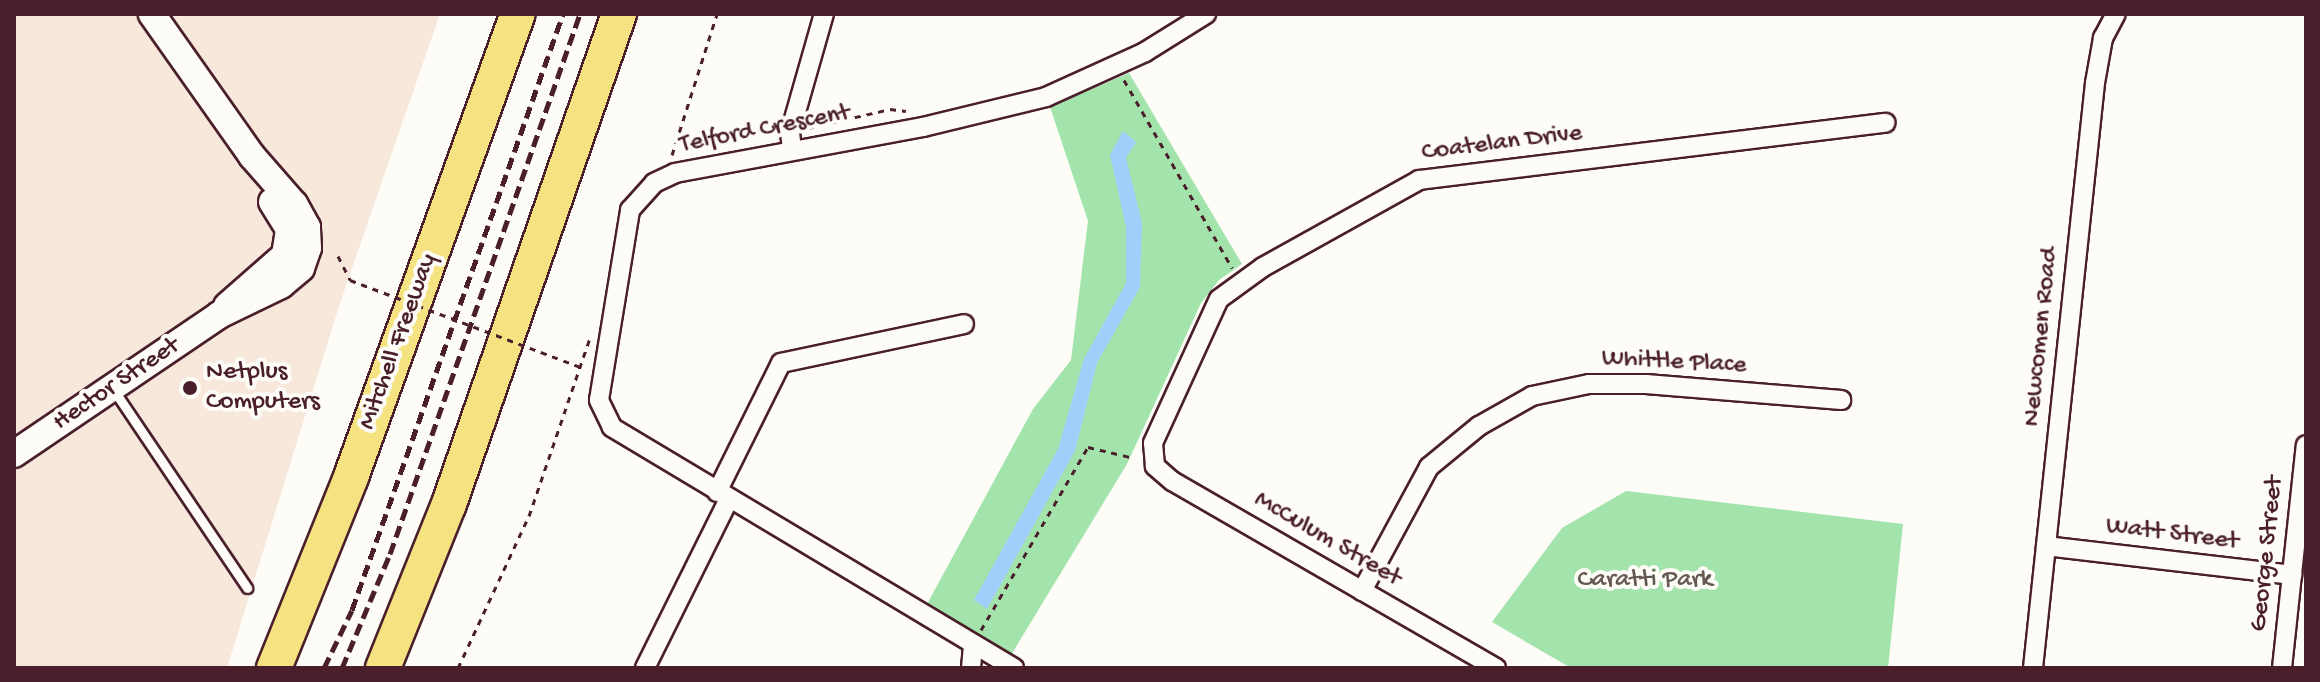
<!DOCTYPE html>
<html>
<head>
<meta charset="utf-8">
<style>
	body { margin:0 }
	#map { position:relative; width:2320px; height:682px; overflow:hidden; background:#fdfcf7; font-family:"Gochi Hand",sans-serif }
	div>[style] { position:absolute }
	.built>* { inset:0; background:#f7e8db }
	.green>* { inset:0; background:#a3e3ac }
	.water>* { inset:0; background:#a2cefc }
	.path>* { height:3px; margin-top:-1.5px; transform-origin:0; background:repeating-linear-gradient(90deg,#4a1f2b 0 6px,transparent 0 12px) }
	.roads { filter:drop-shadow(2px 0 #4a1f2b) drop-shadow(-2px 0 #4a1f2b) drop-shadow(0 2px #4a1f2b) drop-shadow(0 -2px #4a1f2b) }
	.lane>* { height:9px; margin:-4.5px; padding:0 4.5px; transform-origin:4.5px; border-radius:4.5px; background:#fdfcf7 }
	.street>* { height:18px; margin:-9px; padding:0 9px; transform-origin:9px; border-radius:9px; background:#fdfcf7 }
	.secondary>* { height:26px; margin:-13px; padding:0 13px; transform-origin:13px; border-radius:13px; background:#fdfcf7 }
	.highway>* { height:34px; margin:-17px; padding:0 17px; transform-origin:17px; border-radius:17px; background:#f5e382 }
	.rail>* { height:5px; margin-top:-2.5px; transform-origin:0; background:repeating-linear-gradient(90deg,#4a1f2b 0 12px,transparent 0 18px) }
	.path-bridge>* { height:3px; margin-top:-1.5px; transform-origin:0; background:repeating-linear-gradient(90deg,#4a1f2b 0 6px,transparent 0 12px) }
	.dots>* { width:22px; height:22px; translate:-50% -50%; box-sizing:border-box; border:4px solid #fdfcf7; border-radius:50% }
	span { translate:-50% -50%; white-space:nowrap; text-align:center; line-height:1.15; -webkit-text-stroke:8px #fdfcf7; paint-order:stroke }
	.street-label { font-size:26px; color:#4a1f2b }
	.poi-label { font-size:26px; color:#4a1f2b }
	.left { translate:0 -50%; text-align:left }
	.park-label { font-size:26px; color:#655a52 }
	.frame { position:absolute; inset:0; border:16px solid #4a1f2b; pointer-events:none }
</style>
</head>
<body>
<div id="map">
	<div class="built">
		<div style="clip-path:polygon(14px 14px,440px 14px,340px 303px,227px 668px,14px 668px)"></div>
	</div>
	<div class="green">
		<div style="clip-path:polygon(1129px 73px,1242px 264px,1219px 280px,1201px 303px,1127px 464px,1011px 655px,926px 606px,1033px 409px,1071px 360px,1088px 221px,1050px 107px)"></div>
		<div style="clip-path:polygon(1626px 491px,1903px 524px,1888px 668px,1571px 668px,1492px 622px,1562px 528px)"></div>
	</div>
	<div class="water">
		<div style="clip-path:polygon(1123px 131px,1136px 142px,1126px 158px,1142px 223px,1140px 287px,1097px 363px,1075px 451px,987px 609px,974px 600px,1058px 449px,1084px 359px,1126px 283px,1126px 227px,1110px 155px)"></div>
	</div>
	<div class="path">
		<div style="left:1124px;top:80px;width:217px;rotate:60.1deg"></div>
		<div style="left:808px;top:128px;width:84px;rotate:-13deg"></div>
		<div style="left:890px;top:109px;width:16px;rotate:7deg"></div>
		<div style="left:672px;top:155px;width:148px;rotate:-72.3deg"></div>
		<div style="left:338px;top:256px;width:27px;rotate:63deg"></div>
		<div style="left:981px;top:630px;width:212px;rotate:-59.7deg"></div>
		<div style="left:1088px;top:447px;width:47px;rotate:13.4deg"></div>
		<div style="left:458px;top:668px;width:168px;rotate:-65deg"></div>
		<div style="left:529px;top:516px;width:191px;rotate:-71.1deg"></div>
	</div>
	<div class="roads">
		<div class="lane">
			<div style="left:113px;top:389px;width:240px;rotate:56deg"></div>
		</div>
		<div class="street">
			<div style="left:792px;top:149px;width:16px;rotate:-97deg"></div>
			<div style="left:790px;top:133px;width:124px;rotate:-74.1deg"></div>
			<div style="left:717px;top:492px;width:144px;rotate:-63.6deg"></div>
			<div style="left:781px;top:363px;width:187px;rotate:-12deg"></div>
			<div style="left:2046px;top:546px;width:248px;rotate:6.7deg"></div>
			<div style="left:1362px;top:591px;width:141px;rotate:-61.6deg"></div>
			<div style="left:1429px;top:467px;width:65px;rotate:-39.4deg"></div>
			<div style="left:1479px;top:426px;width:61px;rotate:-29.5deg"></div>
			<div style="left:1532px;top:396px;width:58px;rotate:-11.9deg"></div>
			<div style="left:1589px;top:384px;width:57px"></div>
			<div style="left:1646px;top:384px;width:196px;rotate:4.7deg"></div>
			<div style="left:645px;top:668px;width:189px;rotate:-63.6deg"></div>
			<div style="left:971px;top:668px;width:24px;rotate:-85deg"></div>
			<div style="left:1014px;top:668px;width:469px;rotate:-149.1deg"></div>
			<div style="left:612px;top:427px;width:30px;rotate:-116deg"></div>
			<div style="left:599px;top:400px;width:193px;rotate:-80.7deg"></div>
			<div style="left:630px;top:210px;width:36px;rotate:-48deg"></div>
			<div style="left:654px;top:183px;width:23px;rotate:-25deg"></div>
			<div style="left:675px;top:173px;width:252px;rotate:-10.5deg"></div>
			<div style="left:923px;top:127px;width:127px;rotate:-13.7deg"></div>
			<div style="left:1046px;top:97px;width:109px;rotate:-24.4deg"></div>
			<div style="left:1145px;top:52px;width:72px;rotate:-31.9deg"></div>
			<div style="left:1496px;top:668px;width:374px;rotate:-150deg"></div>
			<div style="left:1172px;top:481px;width:23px;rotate:-139deg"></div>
			<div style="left:1155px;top:466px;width:23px;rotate:-95deg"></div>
			<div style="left:1153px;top:443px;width:158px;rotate:-65.4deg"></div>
			<div style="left:1219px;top:299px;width:54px;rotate:-36deg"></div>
			<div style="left:1263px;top:267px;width:179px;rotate:-29.1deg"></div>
			<div style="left:1419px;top:180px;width:470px;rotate:-7deg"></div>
			<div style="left:2033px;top:668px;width:588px;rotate:-83.95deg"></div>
			<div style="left:2095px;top:83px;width:46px;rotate:-79.9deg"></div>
			<div style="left:2103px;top:38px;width:27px;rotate:-62deg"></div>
			<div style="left:2282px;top:668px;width:224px;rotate:-83.9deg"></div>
		</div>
		<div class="secondary">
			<div style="left:227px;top:306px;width:77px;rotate:-41.3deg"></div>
			<div style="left:285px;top:255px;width:26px;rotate:-81deg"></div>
			<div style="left:289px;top:229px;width:32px;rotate:-122deg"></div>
			<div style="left:14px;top:454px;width:248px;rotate:-34.1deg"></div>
			<div style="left:219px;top:315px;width:69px;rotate:-25.8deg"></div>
			<div style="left:281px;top:285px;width:26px;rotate:-40deg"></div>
			<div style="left:301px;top:268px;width:21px;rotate:-71deg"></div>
			<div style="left:308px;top:248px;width:21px;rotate:-93deg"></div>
			<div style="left:307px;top:227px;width:26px;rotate:-119deg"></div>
			<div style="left:294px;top:204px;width:64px;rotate:-131.2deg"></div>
			<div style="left:252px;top:156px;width:174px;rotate:-125.2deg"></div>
		</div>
		<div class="highway">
			<div style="left:274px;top:668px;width:206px;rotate:-68deg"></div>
			<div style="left:351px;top:477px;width:492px;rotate:-70.2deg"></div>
			<div style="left:383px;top:668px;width:177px;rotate:-68.1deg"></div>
			<div style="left:449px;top:504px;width:519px;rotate:-70.87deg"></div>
		</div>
	</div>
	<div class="rail">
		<div style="left:324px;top:668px;width:64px;rotate:-64.2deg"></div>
		<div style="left:352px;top:610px;width:632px;rotate:-70.5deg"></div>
		<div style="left:342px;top:668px;width:124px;rotate:-67.2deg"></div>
		<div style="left:390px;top:554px;width:572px;rotate:-70.62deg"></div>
	</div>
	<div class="path-bridge">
		<div style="left:350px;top:280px;width:246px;rotate:20.7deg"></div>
	</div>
	<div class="dots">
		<div style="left:190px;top:388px;background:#4a1f2b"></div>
	</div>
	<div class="street-label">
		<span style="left:765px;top:130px;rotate:-11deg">Telford Crescent</span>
		<span style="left:1502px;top:144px;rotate:-7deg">Coatelan Drive</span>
		<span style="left:2042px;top:337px;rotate:-84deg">Newcomen Road</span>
		<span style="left:399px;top:342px;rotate:-70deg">Mitchell Freeway</span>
		<span style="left:1674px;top:363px;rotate:3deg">Whittle Place</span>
		<span style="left:117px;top:385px;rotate:-34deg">Hector Street</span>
		<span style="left:2172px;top:535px;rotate:7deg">Watt Street</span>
		<span style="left:1327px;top:540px;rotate:30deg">McCulum Street</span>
		<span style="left:2268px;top:554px;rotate:-84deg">George Street</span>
	</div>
	<div class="poi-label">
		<span class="left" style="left:206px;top:388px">Netplus<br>Computers</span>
	</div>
	<div class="park-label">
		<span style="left:1645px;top:581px">Caratti Park</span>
	</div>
	<div class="frame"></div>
</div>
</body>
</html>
